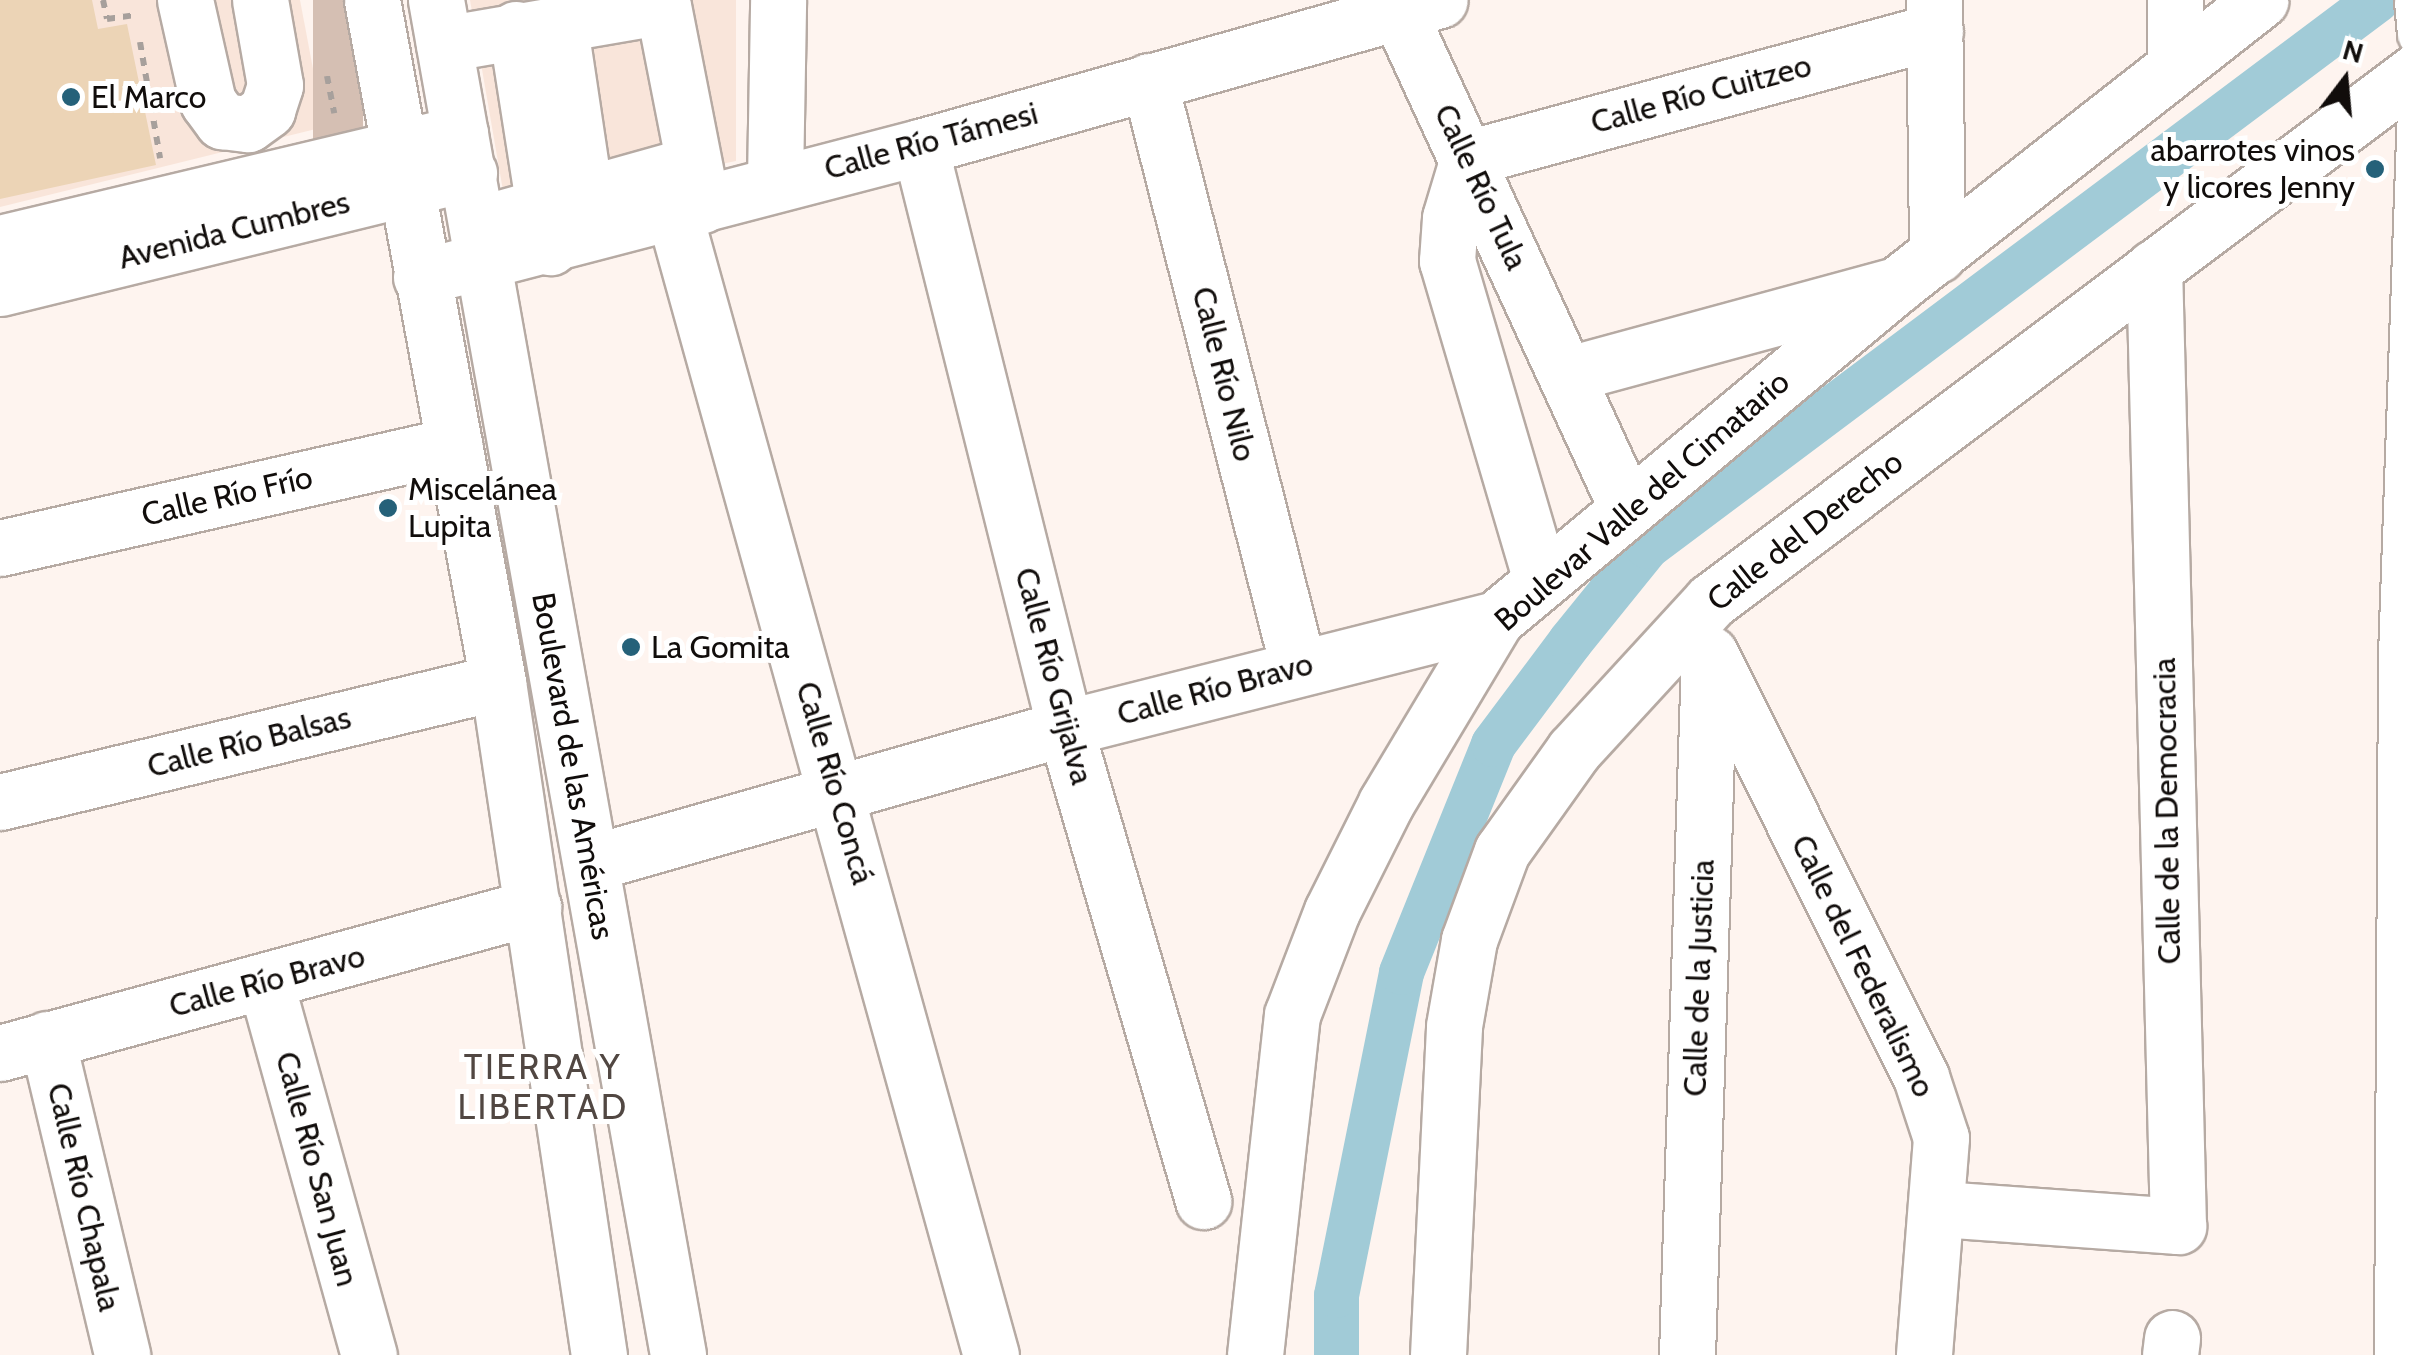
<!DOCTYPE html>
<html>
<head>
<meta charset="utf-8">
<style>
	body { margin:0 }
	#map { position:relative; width:2425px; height:1355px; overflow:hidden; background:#fef4ef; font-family:Cabin,sans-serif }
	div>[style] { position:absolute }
	.built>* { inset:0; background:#f9e5da }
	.green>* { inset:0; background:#d5bfb3; transform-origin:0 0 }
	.canal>* { height:45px; margin:-22.5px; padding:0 22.5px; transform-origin:22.5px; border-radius:22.5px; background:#a1cbd7 }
	.building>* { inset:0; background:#ecd4b6 }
	.path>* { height:6px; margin-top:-3px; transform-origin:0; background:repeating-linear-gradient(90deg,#a7a09c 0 8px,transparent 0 16px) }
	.roads { filter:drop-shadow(2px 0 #b6aaa3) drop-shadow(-2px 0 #b6aaa3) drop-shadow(0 2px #b6aaa3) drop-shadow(0 -2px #b6aaa3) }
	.minor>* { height:55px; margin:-27.5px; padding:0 27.5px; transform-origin:27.5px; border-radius:27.5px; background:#fff }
	.major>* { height:55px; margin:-27.5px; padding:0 27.5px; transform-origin:27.5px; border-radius:27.5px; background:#fff }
	.dots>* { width:28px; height:28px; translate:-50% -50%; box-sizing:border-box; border:5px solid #fff; border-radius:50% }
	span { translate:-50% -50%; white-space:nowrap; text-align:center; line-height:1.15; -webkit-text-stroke:10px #fff; paint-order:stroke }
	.street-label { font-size:32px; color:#110d0b }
	.poi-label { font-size:32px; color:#110d0b }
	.left { translate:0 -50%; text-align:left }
	.right { translate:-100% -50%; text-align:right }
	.neighbourhood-label { font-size:35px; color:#514742; letter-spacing:2.5px }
	.north { position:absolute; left:2295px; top:30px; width:100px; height:100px; -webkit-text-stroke:8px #fff; paint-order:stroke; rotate:16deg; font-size:28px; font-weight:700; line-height:40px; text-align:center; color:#110d0b }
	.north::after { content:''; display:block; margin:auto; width:35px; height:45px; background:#110d0b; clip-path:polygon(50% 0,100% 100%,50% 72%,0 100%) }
</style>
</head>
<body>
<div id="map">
	<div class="built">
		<div style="clip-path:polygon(0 0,300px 0,324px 127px,0 207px)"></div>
		<div style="clip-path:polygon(470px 0,736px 0,736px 161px,506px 208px)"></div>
	</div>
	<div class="green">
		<div style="left:313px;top:0;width:50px;height:161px"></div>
	</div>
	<div class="canal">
		<div style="left:1336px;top:1355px;width:60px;rotate:-90deg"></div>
		<div style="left:1336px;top:1295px;width:329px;rotate:-78.6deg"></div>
		<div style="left:1401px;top:972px;width:246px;rotate:-68deg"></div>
		<div style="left:1493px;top:744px;width:129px;rotate:-53.2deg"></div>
		<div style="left:1570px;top:641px;width:122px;rotate:-51deg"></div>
		<div style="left:1647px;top:546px;width:911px;rotate:-36.83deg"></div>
	</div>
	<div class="building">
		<div style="clip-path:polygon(0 0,92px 0,98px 29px,127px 24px,156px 165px,0 199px)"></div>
	</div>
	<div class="path">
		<div style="left:103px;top:0;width:19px;rotate:78deg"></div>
		<div style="left:107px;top:19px;width:28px;rotate:-8deg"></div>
		<div style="left:140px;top:42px;width:118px;rotate:80.2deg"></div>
		<div style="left:327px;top:76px;width:38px;rotate:79deg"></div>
	</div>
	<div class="roads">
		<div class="minor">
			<div style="left:185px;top:0;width:105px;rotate:77.3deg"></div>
			<div style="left:208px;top:102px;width:24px;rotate:54deg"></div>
			<div style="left:222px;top:121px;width:26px;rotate:7deg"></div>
			<div style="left:248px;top:124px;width:24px;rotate:-36deg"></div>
			<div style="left:267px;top:110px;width:26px;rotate:-72deg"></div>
			<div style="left:275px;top:85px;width:86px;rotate:-100deg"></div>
			<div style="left:1393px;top:0;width:559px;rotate:65.27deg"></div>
			<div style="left:1934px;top:0;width:255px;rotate:89.3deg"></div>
			<div style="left:2422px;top:0;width:32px;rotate:85deg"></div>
			<div style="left:559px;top:21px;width:209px;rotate:81.5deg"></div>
			<div style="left:516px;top:29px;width:221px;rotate:81.1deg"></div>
			<div style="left:444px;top:44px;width:222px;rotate:-9.8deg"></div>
			<div style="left:663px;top:6px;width:203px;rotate:78.9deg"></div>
			<div style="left:2175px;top:65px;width:65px;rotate:-90deg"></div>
			<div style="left:1149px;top:81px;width:604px;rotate:75.71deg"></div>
			<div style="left:920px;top:147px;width:599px;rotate:75.99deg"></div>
			<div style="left:1065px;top:728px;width:493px;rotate:73.7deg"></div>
			<div style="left:775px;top:180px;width:180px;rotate:-89deg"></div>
			<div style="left:674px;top:213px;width:1185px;rotate:74.49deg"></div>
			<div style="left:479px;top:224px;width:220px;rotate:-15.6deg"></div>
			<div style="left:0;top:243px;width:473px;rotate:-13.4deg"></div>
			<div style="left:421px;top:277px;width:516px;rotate:-14.6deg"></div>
			<div style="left:920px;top:147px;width:540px;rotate:-15.79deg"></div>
			<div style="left:0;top:288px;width:483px;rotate:-13.8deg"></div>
			<div style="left:1569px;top:374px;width:340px;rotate:-15.2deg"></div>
			<div style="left:0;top:548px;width:466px;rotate:-12.8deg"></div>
			<div style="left:1541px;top:580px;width:333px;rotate:-106.4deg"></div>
			<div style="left:1447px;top:261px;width:43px;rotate:-86deg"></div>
			<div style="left:1450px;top:218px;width:63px;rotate:-73.3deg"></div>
			<div style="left:1468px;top:158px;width:484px;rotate:-15.2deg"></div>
			<div style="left:1710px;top:654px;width:473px;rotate:63.5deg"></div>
			<div style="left:1921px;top:1077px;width:64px;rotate:71.8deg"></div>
			<div style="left:1941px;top:1138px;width:218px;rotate:94.5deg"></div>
			<div style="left:0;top:802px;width:512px;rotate:-13.55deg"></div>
			<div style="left:591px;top:863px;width:493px;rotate:-15.9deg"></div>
			<div style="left:1065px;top:728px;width:445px;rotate:-14.2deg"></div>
			<div style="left:266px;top:984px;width:385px;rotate:74.5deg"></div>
			<div style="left:47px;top:1039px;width:325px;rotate:76.6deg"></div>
			<div style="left:0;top:1053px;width:553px;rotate:-15.32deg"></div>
			<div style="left:1940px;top:1209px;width:239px;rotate:4.1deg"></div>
			<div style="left:2178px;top:1226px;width:959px;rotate:-91.43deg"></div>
			<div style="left:1687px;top:1355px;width:697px;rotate:-88.19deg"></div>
			<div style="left:2170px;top:1355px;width:17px;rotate:-83deg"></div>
			<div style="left:2402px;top:1355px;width:699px;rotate:-89.67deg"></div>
			<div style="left:2406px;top:656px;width:547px;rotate:-88.01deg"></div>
		</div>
		<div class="major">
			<div style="left:372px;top:0;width:694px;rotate:79.53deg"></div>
			<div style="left:498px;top:682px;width:681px;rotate:81.47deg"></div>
			<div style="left:436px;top:0;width:1376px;rotate:79.87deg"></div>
			<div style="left:1255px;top:1355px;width:342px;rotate:-83.8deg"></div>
			<div style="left:1292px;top:1015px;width:111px;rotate:-69deg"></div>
			<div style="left:1332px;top:911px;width:121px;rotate:-63.4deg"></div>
			<div style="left:1386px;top:803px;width:214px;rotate:-59.1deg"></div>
			<div style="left:1496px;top:619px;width:522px;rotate:-39.79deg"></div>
			<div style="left:1897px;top:285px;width:462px;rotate:-38.1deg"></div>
			<div style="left:1438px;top:1355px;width:329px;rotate:-87.2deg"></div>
			<div style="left:1454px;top:1026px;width:87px;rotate:-80.1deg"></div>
			<div style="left:1469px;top:940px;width:95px;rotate:-69.7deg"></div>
			<div style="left:1502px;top:851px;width:124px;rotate:-54.5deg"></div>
			<div style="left:1574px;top:750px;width:202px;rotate:-47.4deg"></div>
			<div style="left:1711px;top:601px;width:893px;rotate:-36.9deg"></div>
		</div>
	</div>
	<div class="dots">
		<div style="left:71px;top:97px;background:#256179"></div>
		<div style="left:2375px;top:169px;background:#256179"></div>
		<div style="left:388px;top:508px;background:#256179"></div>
		<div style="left:631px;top:647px;background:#256179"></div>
	</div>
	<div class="street-label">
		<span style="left:1701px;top:94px;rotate:-15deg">Calle Río Cuitzeo</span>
		<span style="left:931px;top:141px;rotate:-15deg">Calle Río Támesi</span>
		<span style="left:1481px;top:187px;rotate:65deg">Calle Río Tula</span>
		<span style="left:234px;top:230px;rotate:-14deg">Avenida Cumbres</span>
		<span style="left:1224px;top:374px;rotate:76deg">Calle Río Nilo</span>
		<span style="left:227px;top:496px;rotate:-13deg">Calle Río Frío</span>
		<span style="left:1642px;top:501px;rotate:-41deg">Boulevar Valle del Cimatario</span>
		<span style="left:1805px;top:531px;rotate:-38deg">Calle del Derecho</span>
		<span style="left:1054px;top:676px;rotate:75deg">Calle Río Grijalva</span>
		<span style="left:1215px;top:689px;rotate:-15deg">Calle Río Bravo</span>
		<span style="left:249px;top:742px;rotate:-14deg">Calle Río Balsas</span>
		<span style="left:573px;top:766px;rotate:80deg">Boulevard de las Américas</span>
		<span style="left:835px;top:783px;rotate:74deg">Calle Río Concá</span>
		<span style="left:2167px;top:811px;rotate:-91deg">Calle de la Democracia</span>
		<span style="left:1863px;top:966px;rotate:64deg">Calle del Federalismo</span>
		<span style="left:1699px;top:978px;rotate:-88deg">Calle de la Justicia</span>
		<span style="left:267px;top:981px;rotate:-15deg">Calle Río Bravo</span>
		<span style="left:317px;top:1169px;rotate:75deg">Calle Río San Juan</span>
		<span style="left:84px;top:1197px;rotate:77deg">Calle Río Chapala</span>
	</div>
	<div class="poi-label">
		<span class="left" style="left:91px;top:97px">El Marco</span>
		<span class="right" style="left:2355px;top:169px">abarrotes vinos<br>y licores Jenny</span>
		<span class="left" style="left:408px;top:508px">Miscelánea<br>Lupita</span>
		<span class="left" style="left:651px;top:647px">La Gomita</span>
	</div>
	<div class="neighbourhood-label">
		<span style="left:543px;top:1087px">TIERRA Y<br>LIBERTAD</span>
	</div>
	<div class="north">N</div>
</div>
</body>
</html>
